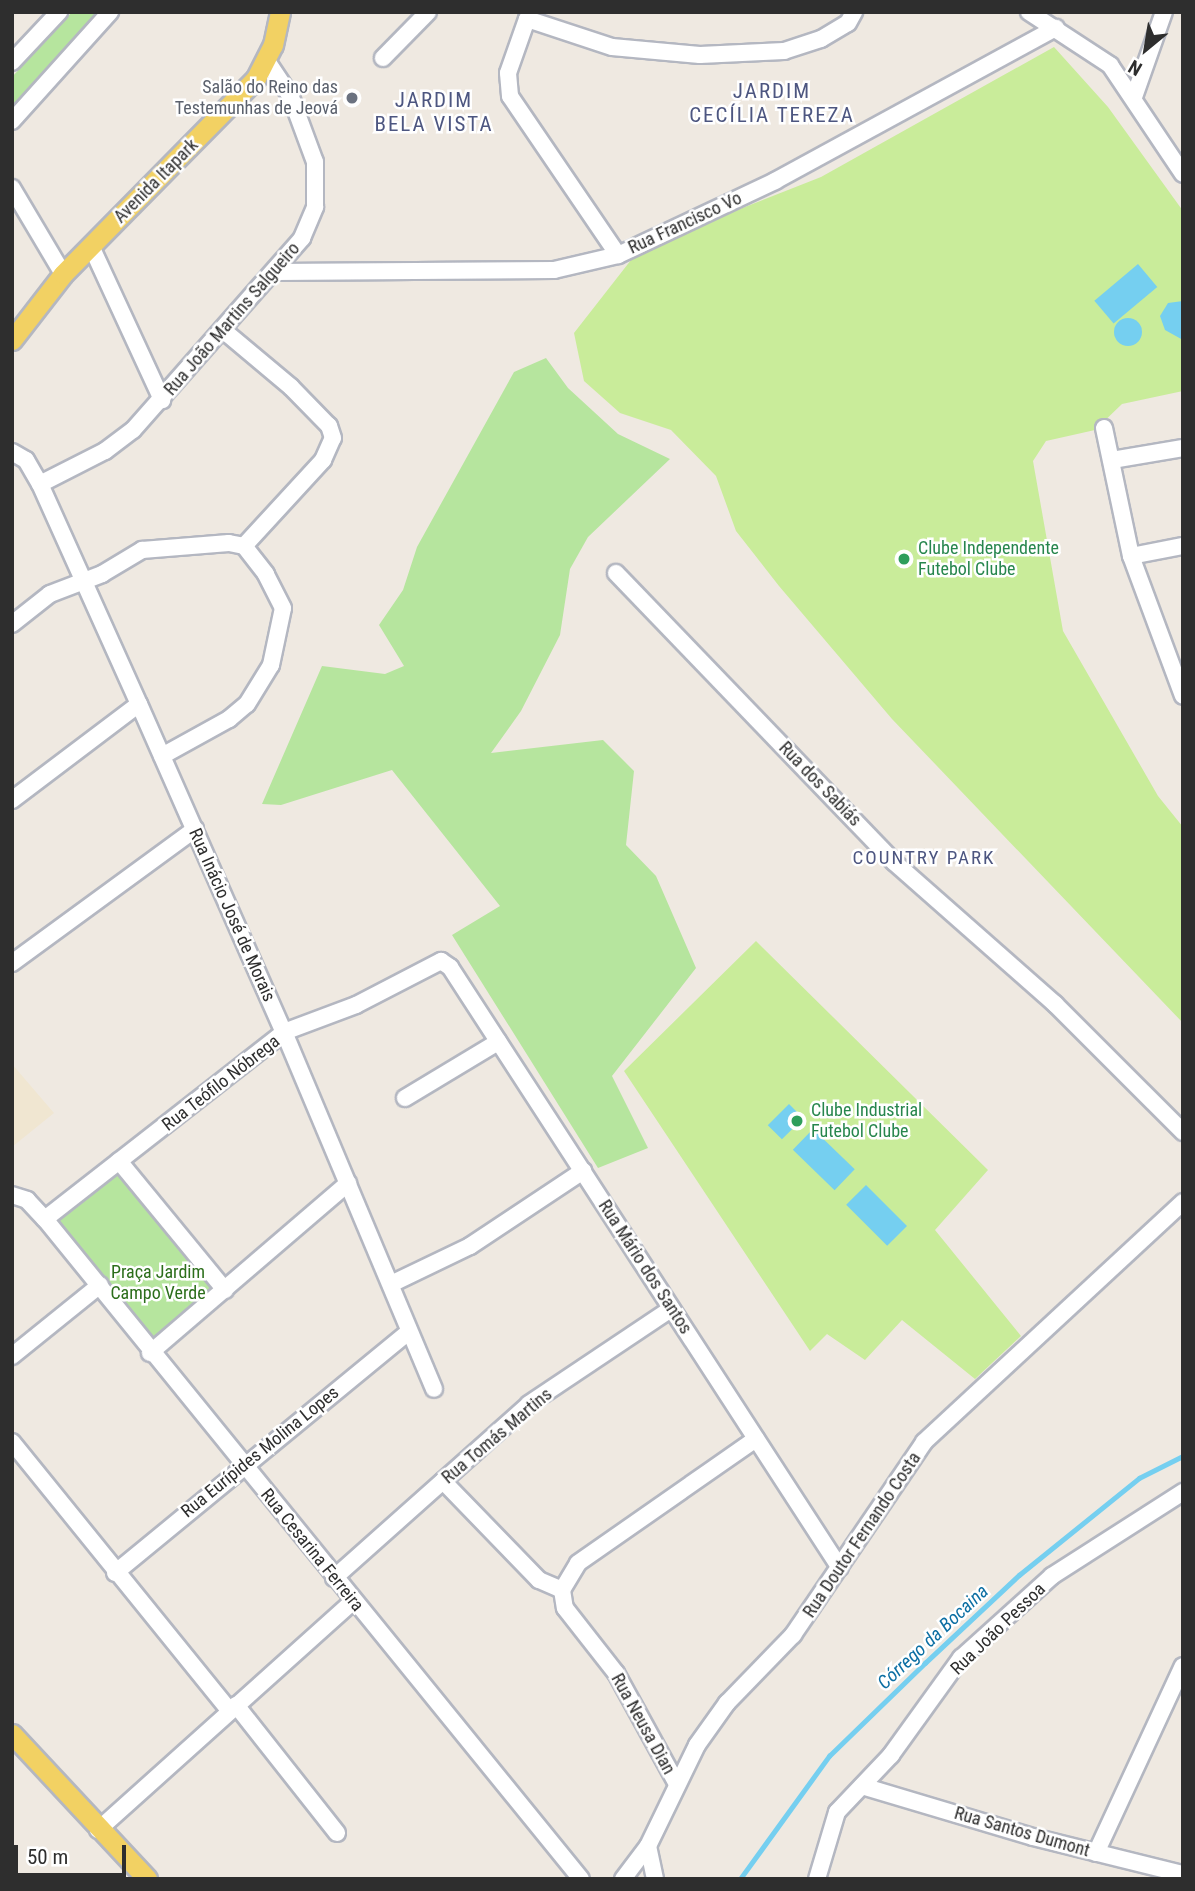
<!DOCTYPE html>
<html>
<head>
<meta charset="utf-8">
<style>
	body { margin:0 }
	#map { position:relative; width:1195px; height:1891px; overflow:hidden; background:#efe9e1; font-family:"Roboto Condensed",sans-serif }
	div>[style] { position:absolute }
	.education>* { inset:0; background:#f0e6d1 }
	.green>* { inset:0; background:#b6e59e; transform-origin:0 0 }
	.pitch>* { inset:0; background:#c9ec9a }
	.water>* { inset:0; background:#75cff0; transform-origin:0 0 }
	.round { border-radius:50% }
	.stream>* { height:4.5px; margin:-2.25px; padding:0 2.25px; transform-origin:2.25px; border-radius:2.25px; background:#75cff0 }
	.roads { filter:drop-shadow(2px 0 #b4b7c1) drop-shadow(-2px 0 #b4b7c1) drop-shadow(0 2px #b4b7c1) drop-shadow(0 -2px #b4b7c1) }
	.minor>* { height:16px; margin:-8px; padding:0 8px; transform-origin:8px; border-radius:8px; background:#fff }
	.major>* { height:19px; margin:-9.5px; padding:0 9.5px; transform-origin:9.5px; border-radius:9.5px; background:#f2d163 }
	.dots>* { width:19px; height:19px; translate:-50% -50%; box-sizing:border-box; border:4px solid #fff; border-radius:50% }
	span { translate:-50% -50%; white-space:nowrap; text-align:center; line-height:1.15; -webkit-text-stroke:5px #fff; paint-order:stroke }
	.worship-label { font-size:18px; color:#5b616d }
	.right { translate:-100% -50%; text-align:right }
	.street-label { font-size:18px; color:#2e2e2e }
	.leisure-label { font-size:18px; color:#27864d }
	.left { translate:0 -50%; text-align:left }
	.park-label { font-size:18px; color:#2c6e1b }
	.neighbourhood-label { font-size:19px; color:#4d5680; letter-spacing:2px }
	.water-label { font-size:19px; color:#0d6fa3; font-style:italic }
	.quarter-label { font-size:21px; color:#4d5680; letter-spacing:2px }
	.frame { position:absolute; inset:0; border:14px solid #2e2e2e; pointer-events:none }
	.north { position:absolute; left:1111px; top:14px; width:70px; height:70px; -webkit-text-stroke:5px #fff; paint-order:stroke; rotate:210deg; font-size:19px; font-weight:700; line-height:28px; text-align:center; color:#2e2e2e }
	.north::after { content:''; display:block; margin:auto; width:24px; height:32px; background:#2e2e2e; clip-path:polygon(50% 0,100% 100%,50% 72%,0 100%) }
	.scale { position:absolute; left:14px; top:1845px; width:112px; height:32px; box-sizing:border-box; border:4px solid #2e2e2e; border-top:0; padding-left:9px; font-size:21px; line-height:24px; white-space:nowrap; color:#2e2e2e; -webkit-text-stroke:5px #fff; paint-order:stroke }
</style>
</head>
<body>
<div id="map">
	<div class="education">
		<div style="clip-path:polygon(12px 1064px,54px 1113px,12px 1147px)"></div>
	</div>
	<div class="green">
		<div style="clip-path:polygon(72px 12px,103px 12px,12px 114px,12px 77px)"></div>
		<div style="clip-path:polygon(546px 358px,568px 388px,618px 434px,670px 459px,588px 537px,570px 569px,560px 635px,521px 711px,491px 753px,603px 740px,634px 771px,626px 845px,656px 876px,696px 968px,612px 1076px,648px 1148px,598px 1168px,452px 935px,500px 906px,392px 770px,281px 805px,262px 804px,322px 666px,385px 674px,404px 666px,379px 625px,403px 590px,417px 547px,514px 372px)"></div>
		<div style="left:120px;top:1165px;width:160px;height:86px;rotate:51deg"></div>
	</div>
	<div class="pitch">
		<div style="clip-path:polygon(1054px 47px,1108px 107px,1183px 211px,1183px 391px,1122px 404px,1095px 430px,1046px 441px,1033px 461px,1063px 631px,1158px 796px,1183px 827px,1183px 1023px,892px 719px,779px 586px,736px 531px,716px 476px,671px 430px,620px 413px,584px 381px,574px 333px,631px 260px,671px 236px,821px 177px)"></div>
		<div style="clip-path:polygon(756px 941px,988px 1170px,935px 1230px,1021px 1336px,975px 1379px,902px 1320px,865px 1360px,827px 1334px,810px 1351px,624px 1071px)"></div>
	</div>
	<div class="water">
		<div style="left:1138px;top:264px;width:30px;height:57px;rotate:50deg"></div>
		<div style="clip-path:polygon(1183px 301px,1183px 340px,1165px 330px,1160px 316px,1168px 303px)"></div>
		<div class="round" style="left:1114px;top:318px;width:28px;height:28px"></div>
		<div style="left:789px;top:1104px;width:20px;height:30px;rotate:45deg"></div>
		<div style="left:813px;top:1129px;width:58px;height:29px;rotate:44deg"></div>
		<div style="left:866px;top:1185px;width:58px;height:28px;rotate:45deg"></div>
	</div>
	<div class="stream">
		<div style="left:740px;top:1879px;width:152px;rotate:-54.1deg"></div>
		<div style="left:829px;top:1756px;width:134px;rotate:-44.1deg"></div>
		<div style="left:925px;top:1663px;width:129px;rotate:-43.1deg"></div>
		<div style="left:1019px;top:1575px;width:154px;rotate:-38.9deg"></div>
		<div style="left:1139px;top:1478px;width:49px;rotate:-26.6deg"></div>
	</div>
	<div class="roads">
		<div class="minor">
			<div style="left:1029px;top:12px;width:97px;rotate:33.2deg"></div>
			<div style="left:1110px;top:65px;width:131px;rotate:56.2deg"></div>
			<div style="left:383px;top:58px;width:64px;rotate:-45.6deg"></div>
			<div style="left:12px;top:62px;width:69px;rotate:-46.8deg"></div>
			<div style="left:1134px;top:97px;width:90px;rotate:-70.6deg"></div>
			<div style="left:12px;top:121px;width:147px;rotate:-48deg"></div>
			<div style="left:12px;top:188px;width:100px;rotate:59.3deg"></div>
			<div style="left:91px;top:246px;width:170px;rotate:65.2deg"></div>
			<div style="left:618px;top:255px;width:192px;rotate:-124.2deg"></div>
			<div style="left:510px;top:96px;width:23px;rotate:-95deg"></div>
			<div style="left:508px;top:73px;width:57px;rotate:-70.6deg"></div>
			<div style="left:527px;top:19px;width:89px;rotate:18.2deg"></div>
			<div style="left:612px;top:47px;width:88px;rotate:5.2deg"></div>
			<div style="left:700px;top:55px;width:84px;rotate:-2.7deg"></div>
			<div style="left:784px;top:51px;width:39px;rotate:-18deg"></div>
			<div style="left:821px;top:39px;width:31px;rotate:-31deg"></div>
			<div style="left:848px;top:23px;width:13px;rotate:-61deg"></div>
			<div style="left:276px;top:272px;width:278px;rotate:-0.4deg"></div>
			<div style="left:554px;top:270px;width:66px;rotate:-13.2deg"></div>
			<div style="left:618px;top:255px;width:174px;rotate:-25.2deg"></div>
			<div style="left:775px;top:181px;width:320px;rotate:-28.6deg"></div>
			<div style="left:1104px;top:428px;width:131px;rotate:78.1deg"></div>
			<div style="left:1131px;top:556px;width:149px;rotate:69.6deg"></div>
			<div style="left:12px;top:452px;width:16px;rotate:30deg"></div>
			<div style="left:26px;top:460px;width:28px;rotate:60deg"></div>
			<div style="left:40px;top:484px;width:241px;rotate:65.8deg"></div>
			<div style="left:139px;top:704px;width:359px;rotate:66.2deg"></div>
			<div style="left:284px;top:1032px;width:387px;rotate:67.2deg"></div>
			<div style="left:1112px;top:460px;width:72px;rotate:-9.6deg"></div>
			<div style="left:40px;top:484px;width:73px;rotate:-26.9deg"></div>
			<div style="left:105px;top:451px;width:35px;rotate:-37deg"></div>
			<div style="left:133px;top:430px;width:256px;rotate:-48.6deg"></div>
			<div style="left:302px;top:238px;width:34px;rotate:-67deg"></div>
			<div style="left:315px;top:207px;width:45px;rotate:-90deg"></div>
			<div style="left:315px;top:162px;width:69px;rotate:-110.3deg"></div>
			<div style="left:291px;top:97px;width:43px;rotate:-123.7deg"></div>
			<div style="left:1131px;top:556px;width:53px;rotate:-10.9deg"></div>
			<div style="left:616px;top:573px;width:401px;rotate:46.1deg"></div>
			<div style="left:894px;top:862px;width:215px;rotate:41.4deg"></div>
			<div style="left:1055px;top:1004px;width:181px;rotate:45deg"></div>
			<div style="left:12px;top:624px;width:48px;rotate:-38.3deg"></div>
			<div style="left:50px;top:594px;width:56px;rotate:-21deg"></div>
			<div style="left:102px;top:574px;width:47px;rotate:-31deg"></div>
			<div style="left:142px;top:550px;width:87px;rotate:-4.6deg"></div>
			<div style="left:229px;top:543px;width:15px;rotate:11deg"></div>
			<div style="left:162px;top:756px;width:77px;rotate:-28.9deg"></div>
			<div style="left:229px;top:719px;width:23px;rotate:-40deg"></div>
			<div style="left:247px;top:704px;width:46px;rotate:-58.4deg"></div>
			<div style="left:271px;top:665px;width:58px;rotate:-78.1deg"></div>
			<div style="left:283px;top:608px;width:38px;rotate:-117deg"></div>
			<div style="left:266px;top:574px;width:36px;rotate:-128deg"></div>
			<div style="left:244px;top:546px;width:117px;rotate:-47.4deg"></div>
			<div style="left:323px;top:460px;width:24px;rotate:-66deg"></div>
			<div style="left:333px;top:438px;width:13px;rotate:-108deg"></div>
			<div style="left:329px;top:426px;width:54px;rotate:-134.3deg"></div>
			<div style="left:291px;top:387px;width:89px;rotate:-140deg"></div>
			<div style="left:12px;top:800px;width:159px;rotate:-37.1deg"></div>
			<div style="left:12px;top:963px;width:227px;rotate:-36.2deg"></div>
			<div style="left:405px;top:1098px;width:109px;rotate:-31.1deg"></div>
			<div style="left:119px;top:1161px;width:167px;rotate:50.6deg"></div>
			<div style="left:12px;top:1195px;width:16px;rotate:18deg"></div>
			<div style="left:27px;top:1200px;width:26px;rotate:47deg"></div>
			<div style="left:45px;top:1219px;width:850px;rotate:50.92deg"></div>
			<div style="left:45px;top:1219px;width:303px;rotate:-38deg"></div>
			<div style="left:284px;top:1032px;width:77px;rotate:-20.6deg"></div>
			<div style="left:356px;top:1005px;width:96px;rotate:-27.4deg"></div>
			<div style="left:441px;top:961px;width:11px;rotate:34deg"></div>
			<div style="left:450px;top:967px;width:716px;rotate:57.02deg"></div>
			<div style="left:391px;top:1284px;width:88px;rotate:-25.7deg"></div>
			<div style="left:470px;top:1246px;width:136px;rotate:-33.6deg"></div>
			<div style="left:150px;top:1353px;width:261px;rotate:-40.6deg"></div>
			<div style="left:12px;top:1356px;width:113px;rotate:-38.9deg"></div>
			<div style="left:12px;top:1442px;width:345px;rotate:51deg"></div>
			<div style="left:443px;top:1481px;width:138px;rotate:45.9deg"></div>
			<div style="left:539px;top:1580px;width:25px;rotate:23deg"></div>
			<div style="left:115px;top:1573px;width:378px;rotate:-39.4deg"></div>
			<div style="left:334px;top:1578px;width:261px;rotate:-41.7deg"></div>
			<div style="left:529px;top:1404px;width:171px;rotate:-33.8deg"></div>
			<div style="left:562px;top:1590px;width:31px;rotate:-59deg"></div>
			<div style="left:578px;top:1563px;width:217px;rotate:-34.9deg"></div>
			<div style="left:562px;top:1590px;width:18px;rotate:81deg"></div>
			<div style="left:565px;top:1608px;width:83px;rotate:51.9deg"></div>
			<div style="left:616px;top:1673px;width:127px;rotate:61.2deg"></div>
			<div style="left:236px;top:1705px;width:163px;rotate:51.7deg"></div>
			<div style="left:862px;top:1786px;width:178px;rotate:16.6deg"></div>
			<div style="left:1033px;top:1837px;width:154px;rotate:13.9deg"></div>
			<div style="left:98px;top:1830px;width:343px;rotate:-41.9deg"></div>
			<div style="left:648px;top:1846px;width:34px;rotate:78deg"></div>
			<div style="left:1096px;top:1853px;width:206px;rotate:-65.1deg"></div>
			<div style="left:623px;top:1879px;width:41px;rotate:-52.9deg"></div>
			<div style="left:648px;top:1846px;width:112px;rotate:-64.1deg"></div>
			<div style="left:697px;top:1745px;width:52px;rotate:-54.5deg"></div>
			<div style="left:727px;top:1703px;width:95px;rotate:-45.9deg"></div>
			<div style="left:793px;top:1635px;width:233px;rotate:-55.8deg"></div>
			<div style="left:924px;top:1442px;width:353px;rotate:-42.8deg"></div>
			<div style="left:817px;top:1879px;width:70px;rotate:-73.4deg"></div>
			<div style="left:837px;top:1812px;width:79px;rotate:-46.5deg"></div>
			<div style="left:891px;top:1755px;width:120px;rotate:-54.2deg"></div>
			<div style="left:961px;top:1658px;width:122px;rotate:-42deg"></div>
			<div style="left:1052px;top:1576px;width:156px;rotate:-32.7deg"></div>
		</div>
		<div class="major">
			<div style="left:12px;top:340px;width:83px;rotate:-52.3deg"></div>
			<div style="left:63px;top:274px;width:275px;rotate:-45.4deg"></div>
			<div style="left:256px;top:78px;width:37px;rotate:-63deg"></div>
			<div style="left:273px;top:45px;width:34px;rotate:-78deg"></div>
			<div style="left:12px;top:1734px;width:198px;rotate:47deg"></div>
		</div>
	</div>
	<div class="dots">
		<div style="left:352px;top:98px;background:#6b7280"></div>
		<div style="left:904px;top:559px;background:#2e9e5b"></div>
		<div style="left:797px;top:1121px;background:#2e9e5b"></div>
	</div>
	<div class="worship-label">
		<span class="right" style="left:338px;top:98px">Salão do Reino das<br>Testemunhas de Jeová</span>
	</div>
	<div class="street-label">
		<span style="left:156px;top:181px;rotate:-45deg">Avenida Itapark</span>
		<span style="left:685px;top:223px;rotate:-25deg">Rua Francisco Vo</span>
		<span style="left:232px;top:319px;rotate:-49deg">Rua João Martins Salgueiro</span>
		<span style="left:820px;top:784px;rotate:46deg">Rua dos Sabiás</span>
		<span style="left:232px;top:915px;rotate:66deg">Rua Inácio José de Morais</span>
		<span style="left:221px;top:1083px;rotate:-38deg">Rua Teófilo Nóbrega</span>
		<span style="left:645px;top:1267px;rotate:57deg">Rua Mário dos Santos</span>
		<span style="left:497px;top:1436px;rotate:-40deg">Rua Tomás Martins</span>
		<span style="left:260px;top:1452px;rotate:-39deg">Rua Eurípides Molina Lopes</span>
		<span style="left:862px;top:1535px;rotate:-56deg">Rua Doutor Fernando Costa</span>
		<span style="left:312px;top:1550px;rotate:51deg">Rua Cesarina Ferreira</span>
		<span style="left:998px;top:1629px;rotate:-44deg">Rua João Pessoa</span>
		<span style="left:643px;top:1724px;rotate:61deg">Rua Neusa Dian</span>
		<span style="left:1022px;top:1832px;rotate:16deg">Rua Santos Dumont</span>
	</div>
	<div class="leisure-label">
		<span class="left" style="left:918px;top:559px">Clube Independente<br>Futebol Clube</span>
		<span class="left" style="left:811px;top:1121px">Clube Industrial<br>Futebol Clube</span>
	</div>
	<div class="park-label">
		<span style="left:158px;top:1283px">Praça Jardim<br>Campo Verde</span>
	</div>
	<div class="neighbourhood-label">
		<span style="left:924px;top:858px">COUNTRY PARK</span>
	</div>
	<div class="water-label">
		<span style="left:933px;top:1637px;rotate:-43deg">Córrego da Bocaina</span>
	</div>
	<div class="quarter-label">
		<span style="left:772px;top:103px">JARDIM<br>CECÍLIA TEREZA</span>
		<span style="left:434px;top:112px">JARDIM<br>BELA VISTA</span>
	</div>
	<div class="frame"></div>
	<div class="north">N</div>
	<div class="scale">50 m</div>
</div>
</body>
</html>
